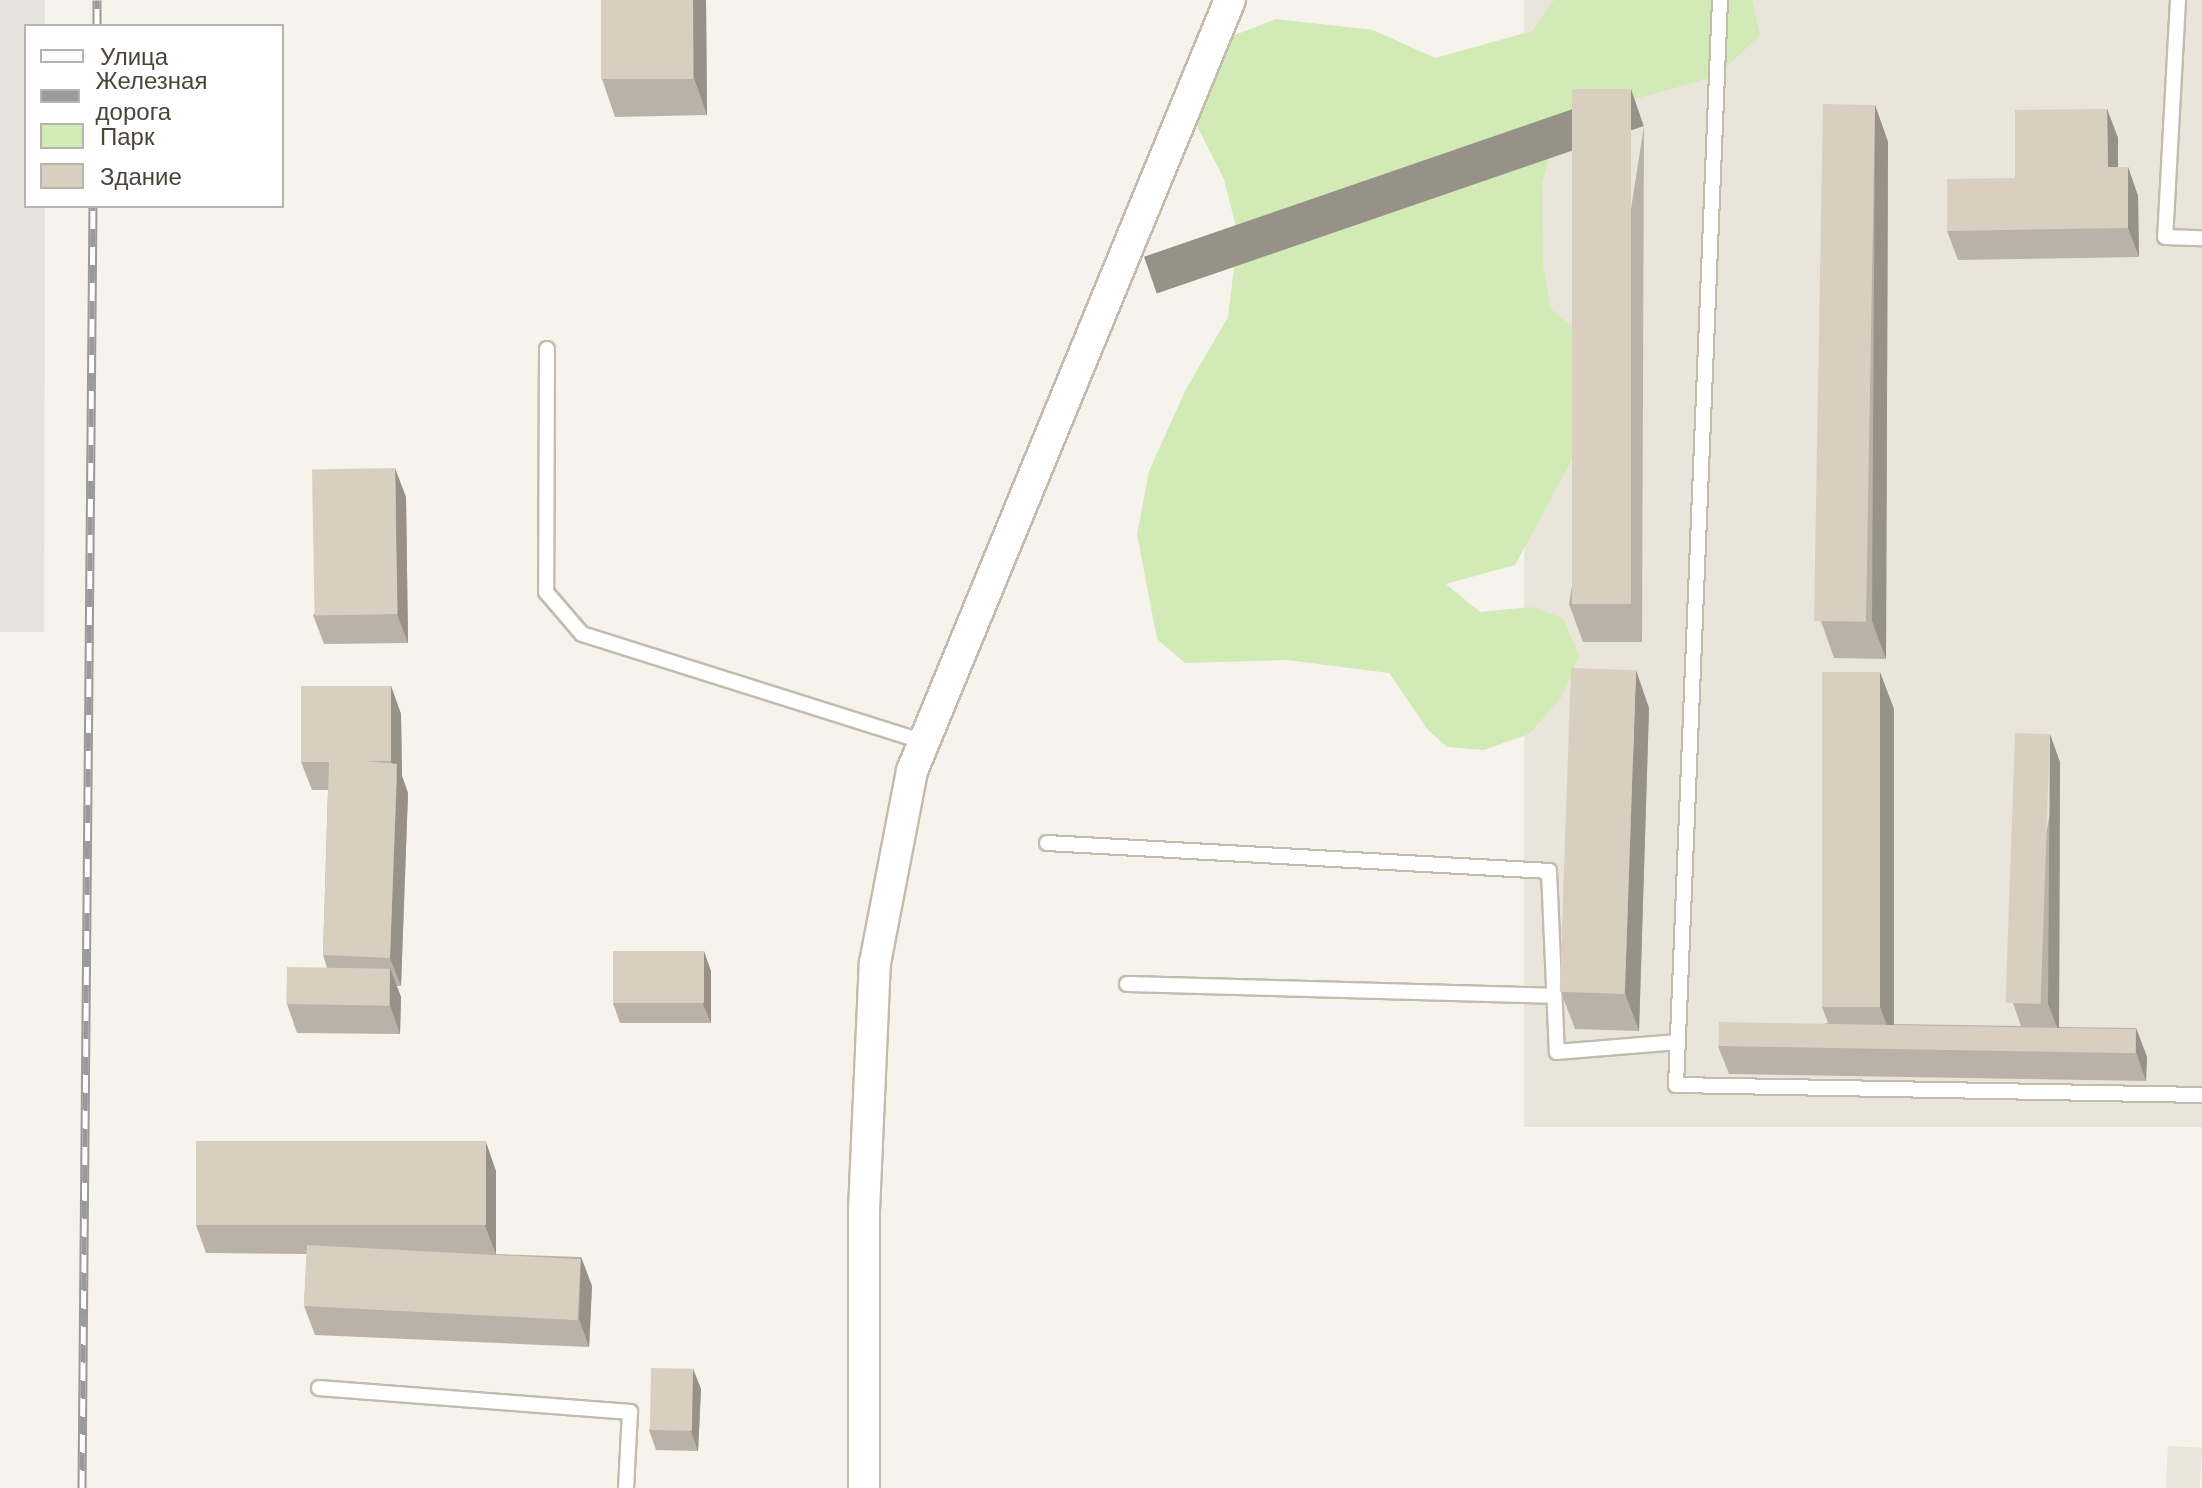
<!DOCTYPE html>
<html>
<head>
<meta charset="utf-8">
<style>
	body { margin:0 }
	#map { position:relative; width:2202px; height:1488px; overflow:hidden; background:#f6f3ec; font-family:"DM Sans",sans-serif }
	div>[style] { position:absolute }
	.residential>* { inset:0; background:#eae5da; transform-origin:0 0 }
	.industrial>* { inset:0; background:#e6e2dd }
	.green>* { inset:0; background:#d2eab5 }
	.roads { filter:drop-shadow(2px 0 #c2bbae) drop-shadow(-2px 0 #c2bbae) drop-shadow(0 2px #c2bbae) drop-shadow(0 -2px #c2bbae) }
	.lane>* { height:14px; margin:-7px; padding:0 7px; transform-origin:7px; border-radius:7px; background:#fff }
	.street>* { height:30px; margin:-15px; padding:0 15px; transform-origin:15px; border-radius:15px; background:#fff }
	.rail>* { height:9px; margin-top:-4.5px; transform-origin:0; background:repeating-linear-gradient(90deg,#fff 0 18px,#9a9a9a 0 36px); box-sizing:border-box; border-block:2px solid #9a9a9a }
	.wall>* { inset:0; background:#bab2a6 }
	.shaded-wall>* { inset:0; background:#979187; transform-origin:0 0 }
	.building>* { inset:0; background:#d8cfc1; transform-origin:0 0 }
	span { translate:-50% -50%; white-space:nowrap; text-align:center; line-height:1.15; -webkit-text-stroke:6px #fff; paint-order:stroke }
	.legend { position:absolute; left:24px; top:24px; width:260px; height:184px; box-sizing:border-box; background:#fff; border:2px solid #b7b4b0; margin:0; padding:10px 14px; list-style:none; font-size:24px; color:#4b4439 }
	.legend li { display:flex; align-items:center; gap:16px; height:40px }
	.legend b { width:40px; border:2px solid #b7b4b0 }
</style>
</head>
<body>
<div id="map">
	<div class="residential">
		<div style="left:1524px;top:0;width:678px;height:1127px"></div>
		<div style="left:2168px;top:1446px;width:34px;height:42px;rotate:3deg"></div>
	</div>
	<div class="industrial">
		<div style="clip-path:polygon(0 0,45px 0,45px 26px,26px 26px,26px 206px,45px 206px,44px 632px,0 632px)"></div>
	</div>
	<div class="green">
		<div style="clip-path:polygon(1554px 0,1752px 0,1760px 35px,1717px 76px,1560px 120px,1542px 183px,1543px 265px,1551px 309px,1596px 347px,1599px 410px,1515px 565px,1446px 584px,1480px 612px,1530px 607px,1563px 618px,1579px 656px,1561px 698px,1529px 734px,1484px 750px,1447px 747px,1428px 730px,1389px 673px,1287px 660px,1185px 663px,1157px 639px,1137px 534px,1149px 471px,1186px 389px,1228px 317px,1238px 235px,1224px 179px,1198px 128px,1194px 88px,1235px 35px,1276px 19px,1373px 30px,1435px 58px,1532px 31px)"></div>
	</div>
	<div class="roads">
		<div class="lane">
			<div style="left:1720px;top:0;width:1086px;rotate:92.32deg"></div>
			<div style="left:1676px;top:1085px;width:526px;rotate:1.09deg"></div>
			<div style="left:2178px;top:0;width:237px;rotate:93.1deg"></div>
			<div style="left:2165px;top:237px;width:37px;rotate:2deg"></div>
			<div style="left:547px;top:349px;width:243px;rotate:90.2deg"></div>
			<div style="left:546px;top:592px;width:55px;rotate:49.4deg"></div>
			<div style="left:582px;top:634px;width:360px;rotate:17.5deg"></div>
			<div style="left:1047px;top:843px;width:503px;rotate:3.19deg"></div>
			<div style="left:1549px;top:871px;width:181px;rotate:87.5deg"></div>
			<div style="left:1557px;top:1052px;width:121px;rotate:-4.7deg"></div>
			<div style="left:1127px;top:984px;width:427px;rotate:1.6deg"></div>
			<div style="left:319px;top:1388px;width:312px;rotate:4.4deg"></div>
			<div style="left:630px;top:1412px;width:76px;rotate:93deg"></div>
		</div>
		<div class="street">
			<div style="left:864px;top:1488px;width:277px;rotate:-90deg"></div>
			<div style="left:864px;top:1211px;width:248px;rotate:-87.5deg"></div>
			<div style="left:875px;top:963px;width:196px;rotate:-79.1deg"></div>
			<div style="left:912px;top:771px;width:834px;rotate:-67.59deg"></div>
		</div>
	</div>
	<div class="rail">
		<div style="left:97px;top:26px;width:26px;rotate:-90deg"></div>
		<div style="left:82px;top:1488px;width:1282px;rotate:-89.51deg"></div>
	</div>
	<div class="wall">
		<div style="clip-path:polygon(706px 0,707px 115px,615px 117px,602px 79px)"></div>
		<div style="clip-path:polygon(1875px 105px,1888px 142px,1886px 659px,1834px 658px,1821px 621px)"></div>
		<div style="clip-path:polygon(2107px 109px,2118px 138px,2118px 167px,2128px 167px,2138px 196px,2139px 257px,1958px 260px,1947px 231px)"></div>
		<div style="clip-path:polygon(1644px 126px,1642px 642px,1583px 642px,1569px 604px)"></div>
		<div style="clip-path:polygon(406px 497px,408px 643px,324px 644px,313px 615px)"></div>
		<div style="clip-path:polygon(391px 686px,401px 714px,402px 776px,408px 793px,401px 986px,397px 986px,401px 997px,400px 1034px,297px 1033px,287px 1004px,327px 968px,323px 955px,328px 790px,312px 790px,301px 762px)"></div>
		<div style="clip-path:polygon(1649px 708px,1639px 1031px,1575px 1029px,1561px 992px)"></div>
		<div style="clip-path:polygon(1894px 709px,1894px 1024px,2021px 1026px,2013px 1003px,2060px 762px,2059px 1027px,2136px 1028px,2147px 1057px,2146px 1081px,1729px 1074px,1718px 1046px,1828px 1023px,1822px 1007px)"></div>
		<div style="clip-path:polygon(711px 971px,711px 1023px,620px 1023px,613px 1003px)"></div>
		<div style="clip-path:polygon(496px 1171px,496px 1254px,581px 1257px,592px 1286px,589px 1347px,315px 1335px,304px 1306px,307px 1254px,206px 1253px,196px 1225px)"></div>
		<div style="clip-path:polygon(693px 1369px,701px 1389px,698px 1451px,656px 1450px,649px 1430px)"></div>
	</div>
	<div class="shaded-wall">
		<div style="clip-path:polygon(693px 0,706px 0,707px 115px,694px 78px)"></div>
		<div style="left:1631px;top:89px;width:39px;height:515px;rotate:71deg"></div>
		<div style="clip-path:polygon(1875px 105px,1888px 142px,1886px 659px,1872px 621px)"></div>
		<div style="clip-path:polygon(2107px 109px,2118px 138px,2118px 196px,2108px 167px)"></div>
		<div style="clip-path:polygon(2128px 167px,2138px 196px,2139px 257px,2128px 228px)"></div>
		<div style="clip-path:polygon(395px 468px,406px 497px,408px 643px,397px 614px)"></div>
		<div style="clip-path:polygon(1636px 670px,1649px 708px,1639px 1031px,1625px 993px)"></div>
		<div style="clip-path:polygon(1880px 672px,1894px 709px,1894px 1044px,1880px 1007px)"></div>
		<div style="clip-path:polygon(391px 686px,401px 714px,402px 776px,408px 793px,401px 986px,390px 958px,397px 777px,391px 761px)"></div>
		<div style="clip-path:polygon(2050px 734px,2060px 762px,2059px 1032px,2048px 1004px)"></div>
		<div style="clip-path:polygon(704px 951px,711px 971px,711px 1023px,703px 1004px)"></div>
		<div style="clip-path:polygon(390px 968px,401px 997px,400px 1034px,390px 1005px)"></div>
		<div style="clip-path:polygon(2136px 1028px,2147px 1057px,2146px 1081px,2136px 1052px)"></div>
		<div style="clip-path:polygon(486px 1142px,496px 1171px,496px 1254px,485px 1226px)"></div>
		<div style="clip-path:polygon(581px 1257px,592px 1286px,589px 1347px,579px 1319px)"></div>
		<div style="clip-path:polygon(693px 1369px,701px 1389px,698px 1451px,691px 1431px)"></div>
	</div>
	<div class="building">
		<div style="left:601px;top:0;width:92px;height:79px"></div>
		<div style="left:1572px;top:89px;width:59px;height:515px"></div>
		<div style="left:1823px;top:104px;width:52px;height:517px;rotate:1deg"></div>
		<div style="clip-path:polygon(2107px 109px,2108px 167px,2128px 167px,2128px 228px,1947px 231px,1947px 179px,2015px 178px,2015px 110px)"></div>
		<div style="left:395px;top:468px;width:146px;height:83px;rotate:89deg"></div>
		<div style="left:1571px;top:668px;width:65px;height:324px;rotate:2deg"></div>
		<div style="left:1822px;top:672px;width:58px;height:335px"></div>
		<div style="clip-path:polygon(301px 686px,391px 686px,391px 761px,367px 761px,397px 764px,390px 958px,323px 955px,329px 762px,301px 762px)"></div>
		<div style="left:2015px;top:733px;width:35px;height:270px;rotate:2deg"></div>
		<div style="left:613px;top:951px;width:91px;height:52px"></div>
		<div style="left:287px;top:967px;width:103px;height:37px;rotate:1deg"></div>
		<div style="left:1719px;top:1022px;width:417px;height:24px;rotate:1deg"></div>
		<div style="left:196px;top:1141px;width:290px;height:84px"></div>
		<div style="left:307px;top:1245px;width:274px;height:61px;rotate:3deg"></div>
		<div style="left:651px;top:1368px;width:42px;height:62px;rotate:1deg"></div>
	</div>
	<ul class="legend">
	<li><b style="height:10px;background:#fff"></b>Улица</li>
	<li><b style="height:10px;background:#9a9a9a"></b>Железная дорога</li>
	<li><b style="height:22px;background:#d2eab5"></b>Парк</li>
	<li><b style="height:22px;background:#d8cfc1"></b>Здание</li>
	</ul>
</div>
</body>
</html>
